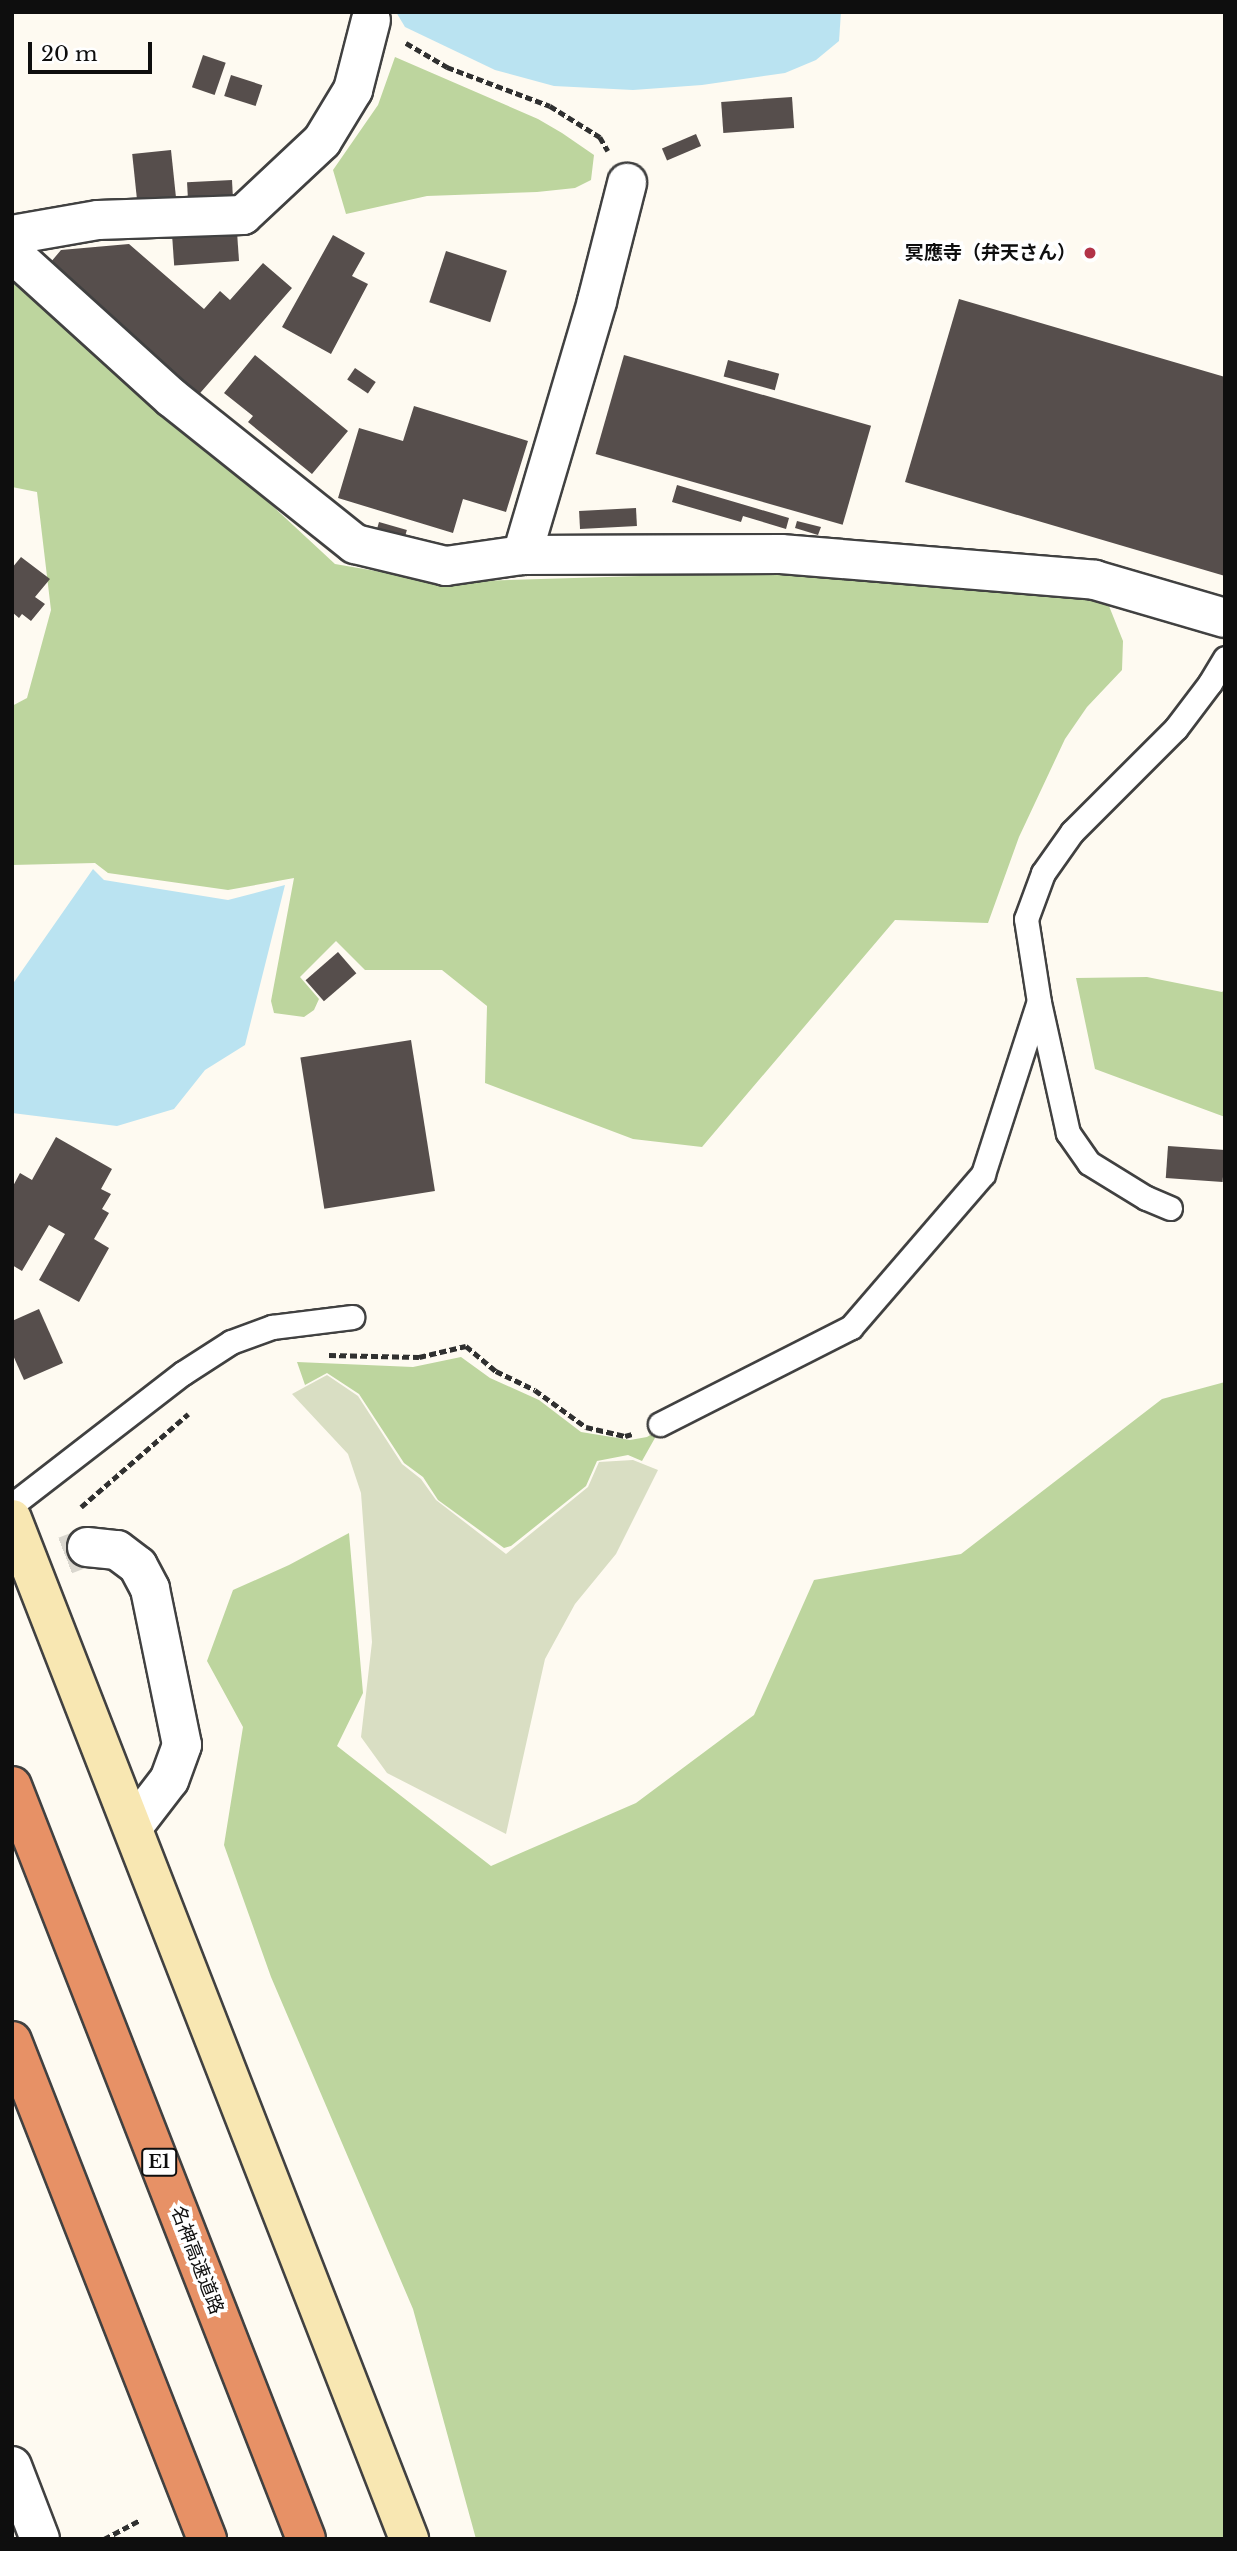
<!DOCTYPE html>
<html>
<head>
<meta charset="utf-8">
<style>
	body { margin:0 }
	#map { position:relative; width:1237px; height:2551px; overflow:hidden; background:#fefaf1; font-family:"Libre Baskerville","Noto Sans JP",serif }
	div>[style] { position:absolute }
	.forest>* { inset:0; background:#bdd59e }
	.cemetery>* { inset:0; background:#d9dec3 }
	.water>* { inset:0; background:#bae3f1 }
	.building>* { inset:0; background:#564e4c; transform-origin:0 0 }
	.street-tunnel>* { height:38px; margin-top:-19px; transform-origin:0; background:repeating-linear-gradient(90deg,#dad7cf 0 38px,transparent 0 57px) }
	.path>* { height:4.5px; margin-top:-2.25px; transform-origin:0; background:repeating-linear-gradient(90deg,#303030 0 7px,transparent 0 10.5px) }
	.roads { filter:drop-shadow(2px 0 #414141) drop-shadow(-2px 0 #414141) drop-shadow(0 2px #414141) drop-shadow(0 -2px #414141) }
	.lane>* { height:23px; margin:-11.5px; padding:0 11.5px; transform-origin:11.5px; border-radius:11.5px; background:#fff }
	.street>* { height:38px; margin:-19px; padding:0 19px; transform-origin:19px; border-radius:19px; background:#fff }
	.secondary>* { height:38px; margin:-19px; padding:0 19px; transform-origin:19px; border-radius:19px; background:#f8e7b2 }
	.highway>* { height:38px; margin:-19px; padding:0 19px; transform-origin:19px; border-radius:19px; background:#e79166 }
	.dots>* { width:19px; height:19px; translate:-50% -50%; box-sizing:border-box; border:4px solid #fff; border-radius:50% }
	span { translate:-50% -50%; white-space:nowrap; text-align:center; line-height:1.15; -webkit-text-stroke:7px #fff; paint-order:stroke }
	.shield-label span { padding:2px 5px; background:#fff; border:2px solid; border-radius:5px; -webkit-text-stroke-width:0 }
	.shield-label { font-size:18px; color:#0e0e0e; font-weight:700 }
	.poi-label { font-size:19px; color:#0e0e0e; font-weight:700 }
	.right { translate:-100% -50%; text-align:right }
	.street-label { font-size:19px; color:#0e0e0e }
	.frame { position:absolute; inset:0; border:14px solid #0e0e0e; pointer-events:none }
	.scale { position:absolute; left:28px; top:42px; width:124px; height:32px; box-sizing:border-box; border:4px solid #0e0e0e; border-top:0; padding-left:9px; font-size:21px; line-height:24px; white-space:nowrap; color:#0e0e0e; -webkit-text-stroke:5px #fff; paint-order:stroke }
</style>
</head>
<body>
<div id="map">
	<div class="forest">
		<div style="clip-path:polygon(395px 57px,538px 119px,562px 133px,594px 155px,591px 180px,575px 188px,537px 192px,427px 196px,346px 214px,333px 170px,378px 105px)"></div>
		<div style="clip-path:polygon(19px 271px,335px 564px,440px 582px,772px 572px,1107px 601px,1123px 641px,1122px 670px,1087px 707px,1065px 739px,1019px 837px,988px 923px,895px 920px,702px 1147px,633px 1139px,485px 1083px,487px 1006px,442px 970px,365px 970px,336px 941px,300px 977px,319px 999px,314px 1010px,304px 1017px,274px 1013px,271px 1001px,294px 878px,228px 890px,108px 873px,95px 863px,12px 865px,12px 706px,27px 698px,51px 610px,37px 492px,12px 487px,12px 272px)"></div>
		<div style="clip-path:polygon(1147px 977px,1222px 992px,1225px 989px,1225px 1117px,1095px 1069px,1076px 978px)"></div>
		<div style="clip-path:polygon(461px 1357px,490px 1378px,539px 1400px,581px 1432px,630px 1440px,647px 1437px,660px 1429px,642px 1461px,628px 1455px,597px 1461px,586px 1486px,511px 1546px,504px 1548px,438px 1500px,423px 1477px,404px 1463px,359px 1394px,327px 1373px,305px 1385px,297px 1362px,413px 1367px)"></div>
		<div style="clip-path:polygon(1225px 1382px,1225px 2539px,476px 2539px,413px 2309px,271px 1977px,224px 1845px,243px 1727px,207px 1661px,233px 1590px,289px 1565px,349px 1533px,363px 1693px,337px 1746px,491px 1866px,636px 1803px,754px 1715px,814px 1580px,961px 1554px,1162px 1399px)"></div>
	</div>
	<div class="cemetery">
		<div style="clip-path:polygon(327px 1375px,358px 1396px,402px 1464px,421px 1479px,436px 1500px,506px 1554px,588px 1487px,599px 1462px,633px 1460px,658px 1470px,616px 1554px,575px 1604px,545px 1659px,506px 1834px,387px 1773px,361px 1737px,372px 1642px,361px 1493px,348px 1454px,292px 1394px)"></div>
	</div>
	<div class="water">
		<div style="clip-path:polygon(396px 12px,841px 12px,839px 41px,816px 60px,785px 73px,702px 85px,633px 90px,554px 86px,495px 70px,405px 27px)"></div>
		<div style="clip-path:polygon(93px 869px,104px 880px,228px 900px,285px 885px,245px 1045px,205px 1070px,174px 1109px,117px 1126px,12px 1113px,12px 985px)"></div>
	</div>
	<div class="building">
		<div style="left:203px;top:55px;width:24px;height:34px;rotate:19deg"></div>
		<div style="left:231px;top:75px;width:33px;height:22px;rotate:18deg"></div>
		<div style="left:792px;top:97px;width:31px;height:71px;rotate:86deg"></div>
		<div style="left:696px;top:134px;width:13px;height:37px;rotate:67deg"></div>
		<div style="left:171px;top:150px;width:47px;height:39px;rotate:84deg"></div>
		<div style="left:232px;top:180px;width:17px;height:45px;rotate:87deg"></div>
		<div style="left:237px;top:232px;width:29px;height:65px;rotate:86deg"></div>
		<div style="clip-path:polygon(333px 235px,365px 253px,352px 276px,368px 284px,331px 354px,282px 327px)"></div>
		<div style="clip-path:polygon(129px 244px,204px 309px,220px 291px,230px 300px,263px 263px,292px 288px,194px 400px,45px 269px,61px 250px)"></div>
		<div style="left:446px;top:251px;width:64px;height:54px;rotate:18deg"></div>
		<div style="clip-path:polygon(959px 299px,1225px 377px,1225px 576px,905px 482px)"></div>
		<div style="clip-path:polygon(255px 355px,348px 431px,312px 474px,248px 422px,253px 416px,224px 393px)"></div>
		<div style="left:624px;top:355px;width:257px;height:103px;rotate:16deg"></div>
		<div style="left:728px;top:360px;width:53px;height:17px;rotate:15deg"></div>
		<div style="left:355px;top:368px;width:25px;height:14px;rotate:34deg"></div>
		<div style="clip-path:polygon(414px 406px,528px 441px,506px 512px,463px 499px,453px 533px,338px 498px,359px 428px,403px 441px)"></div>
		<div style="clip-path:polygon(677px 485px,789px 518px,786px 529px,743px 516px,741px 522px,672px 502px)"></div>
		<div style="left:636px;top:508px;width:18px;height:57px;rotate:87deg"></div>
		<div style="clip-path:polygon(797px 521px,821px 527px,818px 535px,795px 528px)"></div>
		<div style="left:379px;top:522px;width:29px;height:9px;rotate:16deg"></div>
		<div style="clip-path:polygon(21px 557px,50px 579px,35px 597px,45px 604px,31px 621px,22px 614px,19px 618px,12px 612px,12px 568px)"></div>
		<div style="left:338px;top:952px;width:28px;height:43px;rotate:49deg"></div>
		<div style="left:411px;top:1040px;width:153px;height:112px;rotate:81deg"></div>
		<div style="clip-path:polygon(56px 1137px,112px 1169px,101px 1189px,111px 1194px,102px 1209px,109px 1213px,94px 1239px,109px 1248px,79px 1302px,39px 1280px,65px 1234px,49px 1225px,22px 1271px,12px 1265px,12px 1188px,20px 1173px,32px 1180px)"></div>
		<div style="left:1168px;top:1146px;width:57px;height:32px;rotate:4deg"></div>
		<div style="clip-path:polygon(39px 1309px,63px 1363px,24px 1380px,12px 1353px,12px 1321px)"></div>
	</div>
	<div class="street-tunnel">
		<div style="left:12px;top:1576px;width:80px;rotate:-21.1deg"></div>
	</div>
	<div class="path">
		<div style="left:406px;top:43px;width:48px;rotate:30.3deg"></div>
		<div style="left:447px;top:67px;width:110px;rotate:20.7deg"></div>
		<div style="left:550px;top:106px;width:59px;rotate:31.8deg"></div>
		<div style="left:600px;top:137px;width:16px;rotate:60deg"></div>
		<div style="left:329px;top:1355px;width:90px;rotate:1.3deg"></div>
		<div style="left:419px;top:1357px;width:48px;rotate:-13.2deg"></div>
		<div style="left:466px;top:1346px;width:39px;rotate:40deg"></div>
		<div style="left:496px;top:1371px;width:43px;rotate:26deg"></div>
		<div style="left:535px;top:1390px;width:63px;rotate:36deg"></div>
		<div style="left:586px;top:1427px;width:40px;rotate:13deg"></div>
		<div style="left:625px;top:1436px;width:7px;rotate:-16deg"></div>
		<div style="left:81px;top:1507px;width:142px;rotate:-41deg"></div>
		<div style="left:104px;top:2539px;width:41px;rotate:-27.8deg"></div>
	</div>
	<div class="roads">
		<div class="lane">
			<div style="left:1170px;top:1208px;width:26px;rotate:-157deg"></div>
			<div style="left:1146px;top:1198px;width:67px;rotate:-148.4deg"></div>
			<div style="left:1089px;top:1163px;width:37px;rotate:-125deg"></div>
			<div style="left:1068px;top:1133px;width:134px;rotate:-102.5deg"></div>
			<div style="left:1039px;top:1002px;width:84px;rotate:-98.9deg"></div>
			<div style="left:1026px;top:919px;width:49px;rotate:-69.7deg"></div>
			<div style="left:1043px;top:873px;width:50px;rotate:-54.7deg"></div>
			<div style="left:1072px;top:832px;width:147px;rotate:-45deg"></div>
			<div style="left:1176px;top:728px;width:56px;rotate:-52.9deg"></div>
			<div style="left:1210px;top:683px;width:29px;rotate:-59deg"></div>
			<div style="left:660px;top:1424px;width:214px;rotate:-26.9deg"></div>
			<div style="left:851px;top:1327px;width:202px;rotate:-49.2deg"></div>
			<div style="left:983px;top:1174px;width:179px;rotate:-72.1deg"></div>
			<div style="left:12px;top:1505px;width:216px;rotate:-37.7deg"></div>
			<div style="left:183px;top:1373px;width:57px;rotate:-32.9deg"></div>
			<div style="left:231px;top:1342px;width:44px;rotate:-20.1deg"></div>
			<div style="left:272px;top:1327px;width:81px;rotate:-7.1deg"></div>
		</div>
		<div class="street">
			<div style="left:12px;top:235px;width:87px;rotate:-9.9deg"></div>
			<div style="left:98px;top:220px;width:145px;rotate:-2deg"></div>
			<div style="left:243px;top:215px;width:108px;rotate:-43.1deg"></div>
			<div style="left:322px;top:141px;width:60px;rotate:-58.7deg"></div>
			<div style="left:353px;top:90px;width:72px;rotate:-75.6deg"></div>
			<div style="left:12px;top:253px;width:216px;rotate:42.2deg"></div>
			<div style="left:172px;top:398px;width:234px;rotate:38.6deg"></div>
			<div style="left:355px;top:544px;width:94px;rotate:13.6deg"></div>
			<div style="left:446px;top:566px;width:77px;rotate:-8.2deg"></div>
			<div style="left:522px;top:555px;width:259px;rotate:-0.2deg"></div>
			<div style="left:781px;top:554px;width:315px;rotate:4.7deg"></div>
			<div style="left:1095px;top:580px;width:135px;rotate:16.3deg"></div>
			<div style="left:522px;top:555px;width:265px;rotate:-73.5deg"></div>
			<div style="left:597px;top:301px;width:122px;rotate:-75.7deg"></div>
			<div style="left:87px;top:1547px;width:30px;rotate:6deg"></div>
			<div style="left:117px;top:1550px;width:26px;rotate:37deg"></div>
			<div style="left:138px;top:1566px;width:26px;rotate:62deg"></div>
			<div style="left:150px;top:1589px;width:159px;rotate:78.4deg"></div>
			<div style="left:182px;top:1745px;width:37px;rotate:110deg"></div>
			<div style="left:169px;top:1780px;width:59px;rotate:127.5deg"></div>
			<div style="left:12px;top:2466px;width:78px;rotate:69deg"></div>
		</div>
		<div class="secondary">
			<div style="left:12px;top:1519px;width:1095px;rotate:68.73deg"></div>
		</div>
		<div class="highway">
			<div style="left:12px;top:1786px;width:808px;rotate:68.67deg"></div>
			<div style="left:12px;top:2041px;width:535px;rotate:68.62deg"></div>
		</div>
	</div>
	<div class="dots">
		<div style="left:1090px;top:253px;background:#b23348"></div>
	</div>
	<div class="shield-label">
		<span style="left:159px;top:2162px">E1</span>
	</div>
	<div class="poi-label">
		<span class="right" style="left:1076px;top:253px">冥應寺（弁天さん）</span>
	</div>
	<div class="street-label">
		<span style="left:197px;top:2260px;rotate:69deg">名神高速道路</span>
	</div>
	<div class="frame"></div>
	<div class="scale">20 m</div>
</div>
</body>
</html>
